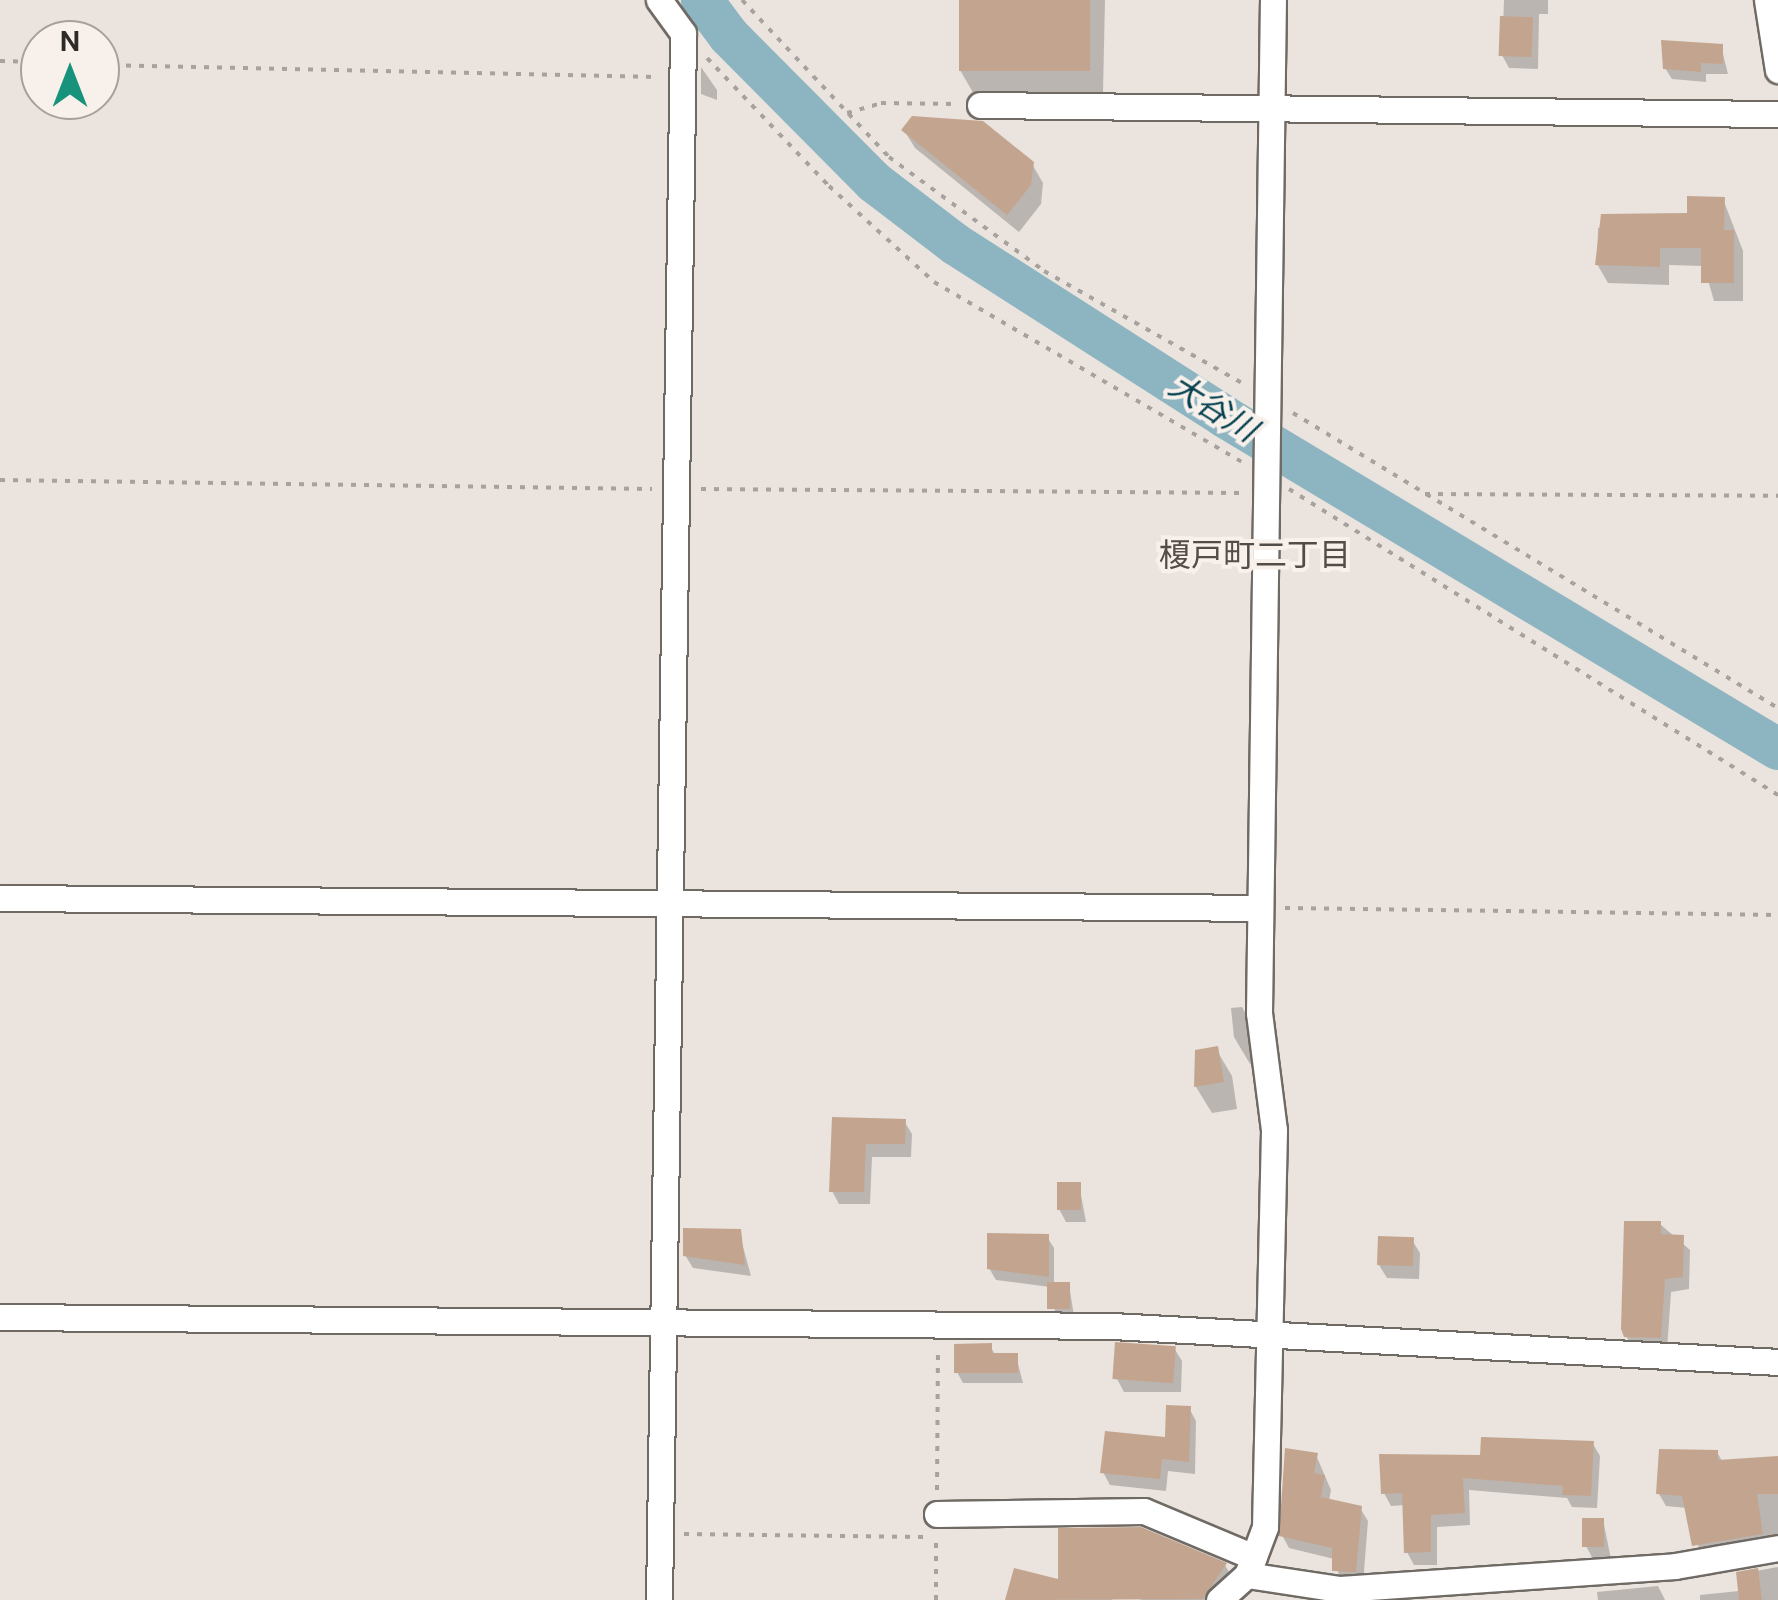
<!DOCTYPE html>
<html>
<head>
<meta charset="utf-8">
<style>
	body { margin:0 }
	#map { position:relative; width:1778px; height:1600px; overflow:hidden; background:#eae3de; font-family:"DM Sans","Noto Sans JP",sans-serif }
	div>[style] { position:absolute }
	.shadow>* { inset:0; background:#0003 }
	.river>* { height:42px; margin:-21px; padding:0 21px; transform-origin:21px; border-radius:21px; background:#8cb4c1 }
	.building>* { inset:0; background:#c3a58f; transform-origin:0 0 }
	.path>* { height:4px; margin-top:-2px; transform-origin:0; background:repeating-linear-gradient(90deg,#a8a29e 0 5px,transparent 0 13px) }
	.roads { filter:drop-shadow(2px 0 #706a65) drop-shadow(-2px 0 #706a65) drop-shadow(0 2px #706a65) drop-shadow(0 -2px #706a65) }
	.street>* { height:25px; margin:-12.5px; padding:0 12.5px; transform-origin:12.5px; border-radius:12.5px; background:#fff }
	span { translate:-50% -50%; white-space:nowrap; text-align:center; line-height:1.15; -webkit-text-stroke:8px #f8f0eb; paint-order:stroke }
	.water-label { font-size:32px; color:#04404f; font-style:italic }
	.neighbourhood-label { font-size:32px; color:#534d49 }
	.north { position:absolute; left:20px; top:20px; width:100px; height:100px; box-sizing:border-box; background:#f8f0eb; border:2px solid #a7a19d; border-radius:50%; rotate:0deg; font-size:28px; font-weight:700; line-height:40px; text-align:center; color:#2d2a28 }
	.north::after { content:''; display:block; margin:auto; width:35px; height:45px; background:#16937a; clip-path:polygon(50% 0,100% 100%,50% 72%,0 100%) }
</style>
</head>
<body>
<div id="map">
	<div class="shadow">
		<div style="clip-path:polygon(961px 0,1105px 0,1103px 93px,975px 96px,960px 70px)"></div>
		<div style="clip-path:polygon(1504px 0,1548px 0,1548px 14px,1539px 14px,1538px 69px,1509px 68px,1502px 55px)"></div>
		<div style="clip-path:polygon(1721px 46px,1728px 74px,1706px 74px,1706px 82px,1672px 79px,1665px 68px)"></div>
		<div style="clip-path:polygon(701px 67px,717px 90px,717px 100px,701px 94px)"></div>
		<div style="clip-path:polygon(904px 130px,1032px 164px,1043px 183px,1041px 204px,1019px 232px,915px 148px)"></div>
		<div style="clip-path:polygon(1723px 199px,1743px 251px,1743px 301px,1714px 301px,1704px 266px,1669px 265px,1669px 285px,1608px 283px,1597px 264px,1598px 228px,1689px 216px)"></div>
		<div style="clip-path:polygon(1242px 1007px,1257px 1034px,1260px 1063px,1250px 1064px,1234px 1037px,1231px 1008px)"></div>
		<div style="clip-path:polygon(1216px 1049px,1232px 1076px,1237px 1109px,1212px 1113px,1196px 1087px)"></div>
		<div style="clip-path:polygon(834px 1120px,904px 1121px,912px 1134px,911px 1157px,872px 1157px,870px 1204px,839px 1204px,832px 1191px)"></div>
		<div style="clip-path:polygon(1079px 1184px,1086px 1222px,1066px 1222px,1059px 1209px)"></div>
		<div style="clip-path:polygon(1660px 1224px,1690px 1250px,1689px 1289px,1671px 1292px,1667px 1350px,1634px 1349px,1626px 1336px)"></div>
		<div style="clip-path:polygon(739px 1232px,751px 1276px,693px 1268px,685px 1255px)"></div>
		<div style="clip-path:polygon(1047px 1237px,1054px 1248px,1054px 1284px,1069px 1285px,1075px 1322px,1057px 1321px,1050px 1287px,996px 1280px,989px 1268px)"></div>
		<div style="clip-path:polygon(1412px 1240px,1420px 1253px,1419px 1279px,1387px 1278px,1379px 1265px)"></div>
		<div style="clip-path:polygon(990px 1346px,996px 1356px,1016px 1356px,1023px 1383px,963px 1383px,957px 1372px)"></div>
		<div style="clip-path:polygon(1174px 1348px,1182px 1361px,1181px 1392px,1124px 1392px,1117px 1379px)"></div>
		<div style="clip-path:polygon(1189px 1408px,1196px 1421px,1195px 1474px,1168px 1471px,1166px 1491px,1110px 1485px,1103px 1472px,1168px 1440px)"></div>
		<div style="clip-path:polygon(1593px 1444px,1600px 1456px,1597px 1508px,1572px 1507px,1567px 1498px,1469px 1490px,1470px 1525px,1437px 1527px,1437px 1565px,1414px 1565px,1407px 1552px,1405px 1505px,1391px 1506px,1384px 1493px,1483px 1458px)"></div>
		<div style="clip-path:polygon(1717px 1452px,1723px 1463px,1778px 1462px,1778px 1545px,1702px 1558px,1687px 1508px,1666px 1506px,1659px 1494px)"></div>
		<div style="clip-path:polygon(1316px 1455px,1331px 1490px,1329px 1501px,1360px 1508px,1368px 1521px,1363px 1584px,1342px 1584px,1334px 1559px,1289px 1548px,1282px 1535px)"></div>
		<div style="clip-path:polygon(1603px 1520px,1611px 1559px,1593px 1559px,1586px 1546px)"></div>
		<div style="clip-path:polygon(1225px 1565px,1235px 1583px,1224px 1600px,1143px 1600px,1098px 1590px,1113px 1600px,1007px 1600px,1015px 1571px,1060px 1582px)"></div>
		<div style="clip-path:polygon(1778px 1567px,1778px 1600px,1700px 1600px,1700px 1595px,1739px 1591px,1739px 1574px)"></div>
		<div style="clip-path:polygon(1658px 1586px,1665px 1600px,1598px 1600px,1597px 1592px)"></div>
	</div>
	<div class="river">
		<div style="left:702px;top:0;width:45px;rotate:53.1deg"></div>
		<div style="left:729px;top:36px;width:206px;rotate:45.2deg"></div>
		<div style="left:874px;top:182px;width:102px;rotate:37.4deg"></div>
		<div style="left:955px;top:244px;width:321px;rotate:32.6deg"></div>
		<div style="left:1225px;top:417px;width:645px;rotate:30.98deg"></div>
	</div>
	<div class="building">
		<div style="left:959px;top:0;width:131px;height:71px"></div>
		<div style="left:1500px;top:16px;width:33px;height:40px;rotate:2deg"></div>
		<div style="clip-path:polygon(1661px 40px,1723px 44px,1723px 64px,1701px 63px,1701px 72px,1663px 69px)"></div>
		<div style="clip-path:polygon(912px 116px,983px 121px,1034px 162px,1031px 185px,1007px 215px,901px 130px)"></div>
		<div style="clip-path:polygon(1687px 196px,1725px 197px,1724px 230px,1734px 230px,1734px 283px,1701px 283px,1701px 248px,1660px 248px,1660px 267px,1595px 265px,1601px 214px,1687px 213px)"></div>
		<div style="clip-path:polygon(1218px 1046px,1224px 1082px,1194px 1087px,1195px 1050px)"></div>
		<div style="clip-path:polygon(832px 1117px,906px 1119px,905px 1144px,866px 1144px,864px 1192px,829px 1192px)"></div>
		<div style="left:1057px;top:1182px;width:24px;height:28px"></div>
		<div style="clip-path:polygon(1624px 1221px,1661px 1221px,1661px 1234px,1684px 1235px,1683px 1277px,1665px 1279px,1661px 1338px,1624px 1337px,1621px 1329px)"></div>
		<div style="clip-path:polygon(683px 1228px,741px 1229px,745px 1265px,683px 1256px)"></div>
		<div style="clip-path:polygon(987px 1233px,1049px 1234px,1049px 1277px,987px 1269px)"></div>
		<div style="left:1378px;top:1236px;width:36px;height:29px;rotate:2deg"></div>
		<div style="left:1047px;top:1282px;width:23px;height:27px"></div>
		<div style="left:1115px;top:1342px;width:61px;height:37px;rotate:4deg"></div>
		<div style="clip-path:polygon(992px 1343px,992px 1353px,1018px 1353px,1018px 1373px,954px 1373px,954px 1344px)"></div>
		<div style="clip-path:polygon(1166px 1405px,1191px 1406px,1189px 1462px,1162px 1459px,1160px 1479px,1100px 1473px,1105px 1431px,1165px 1437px)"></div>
		<div style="clip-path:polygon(1481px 1437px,1594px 1441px,1591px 1496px,1562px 1495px,1563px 1486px,1463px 1478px,1465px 1513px,1431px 1515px,1431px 1552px,1404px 1553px,1402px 1493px,1381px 1494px,1379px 1454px,1480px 1455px)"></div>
		<div style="clip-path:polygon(1285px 1448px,1318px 1453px,1314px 1473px,1325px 1475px,1321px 1497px,1362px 1506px,1356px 1572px,1332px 1571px,1332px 1548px,1279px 1536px)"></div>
		<div style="clip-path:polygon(1659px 1449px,1718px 1450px,1718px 1460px,1778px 1456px,1778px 1494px,1757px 1494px,1763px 1534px,1692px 1546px,1682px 1496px,1656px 1494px)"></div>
		<div style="left:1582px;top:1518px;width:22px;height:29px"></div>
		<div style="clip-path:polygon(1141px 1527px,1227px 1563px,1203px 1599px,1005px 1600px,1014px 1568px,1058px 1579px,1058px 1528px)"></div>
		<div style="clip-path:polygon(1758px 1568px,1762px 1600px,1739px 1600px,1736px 1572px)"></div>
	</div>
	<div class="path">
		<div style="left:742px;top:0;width:215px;rotate:46.9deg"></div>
		<div style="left:889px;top:157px;width:192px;rotate:36.3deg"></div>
		<div style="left:1044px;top:271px;width:227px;rotate:29.5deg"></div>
		<div style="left:707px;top:58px;width:177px;rotate:46.4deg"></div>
		<div style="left:829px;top:186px;width:142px;rotate:42.4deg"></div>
		<div style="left:934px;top:282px;width:357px;rotate:30.3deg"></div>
		<div style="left:0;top:61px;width:40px;rotate:1.4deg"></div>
		<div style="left:100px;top:65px;width:558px;rotate:1.23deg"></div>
		<div style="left:847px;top:113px;width:35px;rotate:-16deg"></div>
		<div style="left:881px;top:103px;width:75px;rotate:0.8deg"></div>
		<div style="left:1293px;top:413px;width:568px;rotate:31.31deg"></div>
		<div style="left:0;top:480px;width:652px;rotate:0.79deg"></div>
		<div style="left:701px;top:489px;width:541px;rotate:0.42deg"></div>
		<div style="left:1289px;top:489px;width:577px;rotate:32.04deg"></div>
		<div style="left:1425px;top:494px;width:353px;rotate:0.3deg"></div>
		<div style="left:1285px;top:908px;width:493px;rotate:0.8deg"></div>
		<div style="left:937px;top:1490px;width:140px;rotate:-89.6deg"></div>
		<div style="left:684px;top:1534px;width:241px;rotate:0.7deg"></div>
		<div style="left:936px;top:1600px;width:60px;rotate:-90deg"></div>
	</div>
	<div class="roads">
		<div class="street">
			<div style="left:1767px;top:0;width:71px;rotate:81.1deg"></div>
			<div style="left:980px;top:105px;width:798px;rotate:0.65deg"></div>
			<div style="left:0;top:898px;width:1260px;rotate:0.45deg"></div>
			<div style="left:0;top:1317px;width:1112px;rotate:0.46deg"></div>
			<div style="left:1112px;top:1326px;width:667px;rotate:3.09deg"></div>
			<div style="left:937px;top:1514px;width:207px;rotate:-0.8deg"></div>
			<div style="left:1144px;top:1511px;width:119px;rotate:22.7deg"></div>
			<div style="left:1247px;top:1575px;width:94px;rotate:8.6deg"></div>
			<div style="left:1340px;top:1589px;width:336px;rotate:-3.9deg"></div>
			<div style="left:1675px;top:1566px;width:105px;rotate:-9.9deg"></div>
			<div style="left:659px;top:1600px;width:1567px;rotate:-89.12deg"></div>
			<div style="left:683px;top:33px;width:41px;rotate:-126deg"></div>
			<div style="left:1219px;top:1600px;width:38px;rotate:-42deg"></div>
			<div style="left:1247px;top:1575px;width:51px;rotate:-69.4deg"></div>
			<div style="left:1265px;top:1527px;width:397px;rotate:-88.7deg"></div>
			<div style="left:1274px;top:1130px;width:118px;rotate:-97.3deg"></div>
			<div style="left:1259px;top:1013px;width:1013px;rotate:-89.21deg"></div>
		</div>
	</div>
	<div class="water-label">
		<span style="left:1213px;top:408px;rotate:32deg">大谷川</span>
	</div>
	<div class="neighbourhood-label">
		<span style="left:1255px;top:555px">榎戸町二丁目</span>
	</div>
	<div class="north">N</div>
</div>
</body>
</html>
